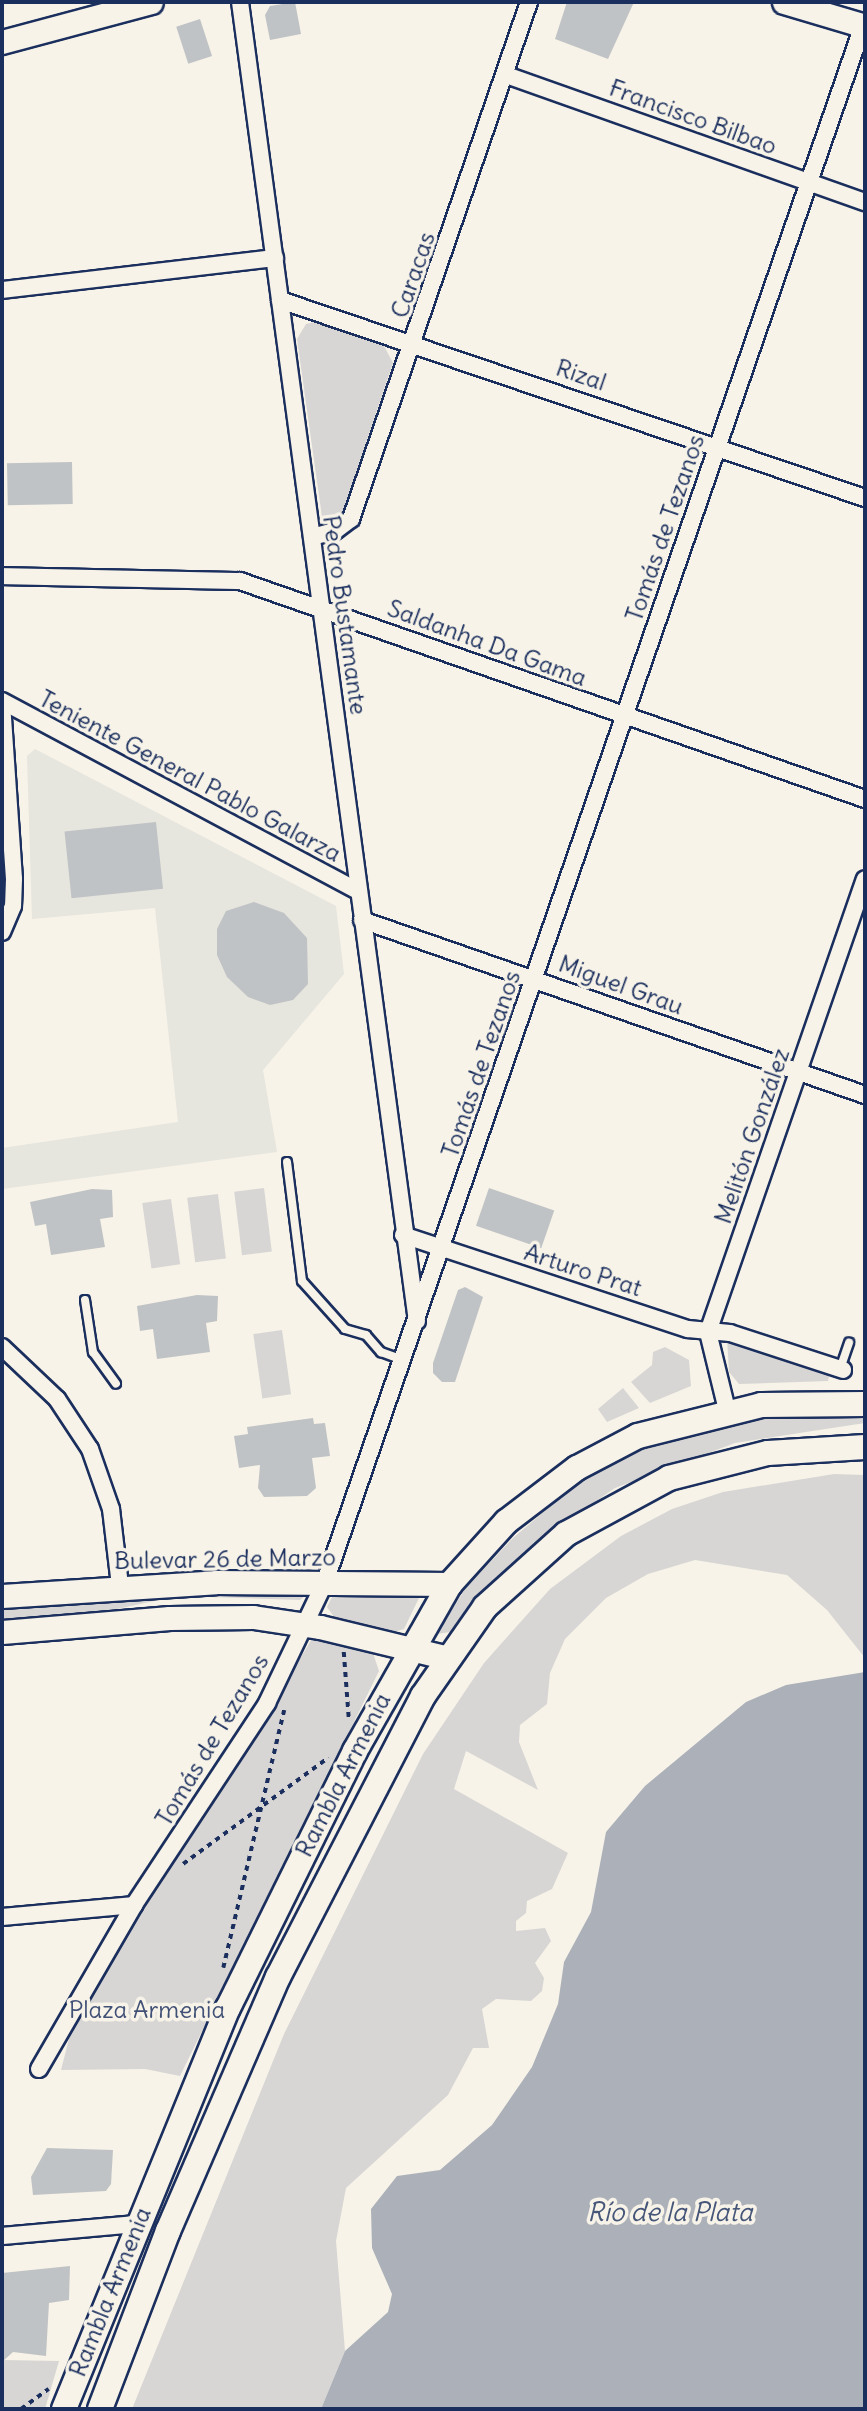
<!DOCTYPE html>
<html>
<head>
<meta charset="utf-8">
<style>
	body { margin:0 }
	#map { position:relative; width:867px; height:2411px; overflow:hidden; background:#f7f3e8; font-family:Delius,sans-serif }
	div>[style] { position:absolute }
	.built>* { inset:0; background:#e6e5de }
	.green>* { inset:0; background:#d7d6d4; transform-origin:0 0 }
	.water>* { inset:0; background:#acb0b9 }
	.building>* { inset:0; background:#c0c3c5; transform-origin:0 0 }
	.path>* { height:3.5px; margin-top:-1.75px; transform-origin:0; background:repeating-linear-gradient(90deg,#1b2f5e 0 5px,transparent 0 10px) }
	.roads { filter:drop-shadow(2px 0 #1b2f5e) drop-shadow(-2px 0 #1b2f5e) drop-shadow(0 2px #1b2f5e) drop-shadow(0 -2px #1b2f5e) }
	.lane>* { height:8px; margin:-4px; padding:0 4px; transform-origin:4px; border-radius:4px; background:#f7f3e8 }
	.street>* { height:16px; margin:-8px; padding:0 8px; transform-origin:8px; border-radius:8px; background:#f7f3e8 }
	.secondary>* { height:23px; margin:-11.5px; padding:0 11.5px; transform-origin:11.5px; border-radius:11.5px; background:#f7f3e8 }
	.primary>* { height:24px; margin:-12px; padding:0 12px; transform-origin:12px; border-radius:12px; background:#f7f3e8 }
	span { translate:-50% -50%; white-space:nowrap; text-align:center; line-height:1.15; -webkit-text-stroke:7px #f7f3e8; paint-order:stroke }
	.street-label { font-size:24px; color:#1b2f5e }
	.park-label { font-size:24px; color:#415076 }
	.water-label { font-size:26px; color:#465679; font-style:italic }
	.frame { position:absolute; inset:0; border:4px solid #1b2f5e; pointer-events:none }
</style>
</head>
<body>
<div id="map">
	<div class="built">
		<div style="clip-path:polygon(35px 749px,336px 906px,344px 974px,263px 1070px,277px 1152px,2px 1189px,2px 1148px,178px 1122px,155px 908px,32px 919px,27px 756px)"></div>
	</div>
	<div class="green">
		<div style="clip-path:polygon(319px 321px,383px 344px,393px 363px,343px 511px,333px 521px,322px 517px,297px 339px,306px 324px)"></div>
		<div style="left:264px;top:1188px;width:64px;height:30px;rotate:83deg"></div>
		<div style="left:218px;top:1194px;width:65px;height:31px;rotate:83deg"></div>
		<div style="left:171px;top:1199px;width:66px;height:29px;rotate:82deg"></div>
		<div style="left:282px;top:1330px;width:65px;height:29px;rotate:82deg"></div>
		<div style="clip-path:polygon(727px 1338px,830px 1372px,828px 1381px,739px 1384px,729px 1372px)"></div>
		<div style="clip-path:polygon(665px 1347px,689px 1360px,691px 1386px,650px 1403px,631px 1382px,652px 1365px,653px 1352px)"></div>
		<div style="clip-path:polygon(623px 1388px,639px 1408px,607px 1422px,598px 1409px)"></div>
		<div style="clip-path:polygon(865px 1414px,865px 1423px,735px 1443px,615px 1488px,541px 1539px,450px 1632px,437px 1634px,465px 1589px,513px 1538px,573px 1487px,606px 1468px,667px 1438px,740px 1418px)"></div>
		<div style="clip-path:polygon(834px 1474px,865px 1475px,865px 1658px,827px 1610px,787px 1575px,695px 1560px,648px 1574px,606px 1598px,565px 1639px,550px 1673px,547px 1704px,520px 1725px,519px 1742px,538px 1790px,466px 1751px,454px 1789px,568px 1853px,552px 1889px,527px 1901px,526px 1913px,516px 1921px,516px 1931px,545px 1928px,551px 1941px,535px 1963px,544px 1978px,542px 1991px,531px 2001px,496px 1999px,482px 2009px,489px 2048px,473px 2048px,448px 2095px,346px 2188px,336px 2241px,345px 2351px,321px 2409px,132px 2409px,284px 2034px,423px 1754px,484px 1663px,550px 1589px,621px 1536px,672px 1509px,723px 1492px)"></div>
		<div style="clip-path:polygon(335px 1591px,414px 1595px,419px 1598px,404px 1629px,394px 1632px,334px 1617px,327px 1607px)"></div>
		<div style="clip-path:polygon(160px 1592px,306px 1595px,300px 1600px,177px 1596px,117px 1609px,2px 1619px,2px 1605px)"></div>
		<div style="clip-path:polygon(314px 1635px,372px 1650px,379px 1671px,180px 2076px,145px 2069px,61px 2070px,73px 2023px,102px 1970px,243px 1757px)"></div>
		<div style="clip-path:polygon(2px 2360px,59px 2361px,45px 2409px,2px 2409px)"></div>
	</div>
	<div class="water">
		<div style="clip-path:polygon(865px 1672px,865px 2409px,321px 2409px,345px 2351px,388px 2312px,392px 2294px,372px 2248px,371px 2209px,397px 2176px,440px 2170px,492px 2125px,532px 2067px,558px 2004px,564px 1962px,591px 1912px,606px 1832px,645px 1786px,746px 1702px,786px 1685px)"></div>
	</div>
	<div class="building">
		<div style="clip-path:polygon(295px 2px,301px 34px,270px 40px,265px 15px,270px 6px)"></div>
		<div style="clip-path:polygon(567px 2px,634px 2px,608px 59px,555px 39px)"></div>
		<div style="left:200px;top:19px;width:39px;height:25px;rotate:72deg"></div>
		<div style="left:72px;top:462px;width:42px;height:65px;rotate:89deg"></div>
		<div style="left:156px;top:822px;width:67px;height:92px;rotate:84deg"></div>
		<div style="clip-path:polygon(254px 902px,284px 913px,307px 938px,308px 984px,293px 1000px,270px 1005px,248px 997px,227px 977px,217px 955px,217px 929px,226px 911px)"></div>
		<div style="left:489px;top:1188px;width:69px;height:40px;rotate:19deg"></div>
		<div style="clip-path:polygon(92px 1189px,112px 1190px,113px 1217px,100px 1219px,105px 1247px,51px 1255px,46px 1224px,35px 1226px,30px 1202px)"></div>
		<div style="clip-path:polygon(465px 1287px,483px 1297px,455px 1382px,442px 1382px,433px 1373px,433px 1363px,458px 1290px)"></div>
		<div style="clip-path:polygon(197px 1295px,218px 1296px,217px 1321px,206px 1323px,210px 1352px,157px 1359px,153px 1329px,140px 1331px,137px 1306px)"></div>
		<div style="clip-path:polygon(313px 1418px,314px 1424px,325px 1423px,330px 1456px,312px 1458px,316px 1488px,307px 1496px,264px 1497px,258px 1488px,260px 1465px,239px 1468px,234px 1436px,248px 1434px,247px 1427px)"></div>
		<div style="clip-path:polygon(47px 2148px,113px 2150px,111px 2184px,106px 2191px,33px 2195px,31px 2177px)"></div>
		<div style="clip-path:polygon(70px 2266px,69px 2300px,49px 2303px,46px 2356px,13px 2352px,2px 2362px,2px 2273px)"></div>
	</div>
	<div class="path">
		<div style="left:344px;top:1652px;width:66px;rotate:85.7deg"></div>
		<div style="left:183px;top:1864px;width:180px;rotate:-36.2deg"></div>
		<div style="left:223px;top:1968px;width:265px;rotate:-76.7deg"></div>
		<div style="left:21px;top:2409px;width:34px;rotate:-36deg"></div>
	</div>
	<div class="roads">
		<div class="lane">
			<div style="left:287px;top:1162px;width:120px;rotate:82.8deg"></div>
			<div style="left:302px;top:1281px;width:64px;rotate:48.1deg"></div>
			<div style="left:345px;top:1329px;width:22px;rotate:16deg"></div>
			<div style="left:366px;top:1335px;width:23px;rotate:49deg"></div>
			<div style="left:381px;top:1352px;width:23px;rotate:20deg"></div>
			<div style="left:85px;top:1300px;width:53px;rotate:81.3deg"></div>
			<div style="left:93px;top:1352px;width:39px;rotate:54deg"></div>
			<div style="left:840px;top:1369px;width:28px;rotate:-71deg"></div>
		</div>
		<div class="street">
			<div style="left:240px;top:2px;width:1331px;rotate:82.36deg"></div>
			<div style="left:506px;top:75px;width:381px;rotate:19.5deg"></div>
			<div style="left:2px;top:290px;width:275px;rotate:-6.7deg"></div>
			<div style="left:280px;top:300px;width:618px;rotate:18.7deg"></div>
			<div style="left:312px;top:537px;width:24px;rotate:-15deg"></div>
			<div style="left:335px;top:531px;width:20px;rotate:-37deg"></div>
			<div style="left:351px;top:519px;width:547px;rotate:-71deg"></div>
			<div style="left:2px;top:576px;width:238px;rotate:1.2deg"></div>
			<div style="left:240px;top:581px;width:662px;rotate:19.23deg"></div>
			<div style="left:2px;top:701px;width:404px;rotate:28.1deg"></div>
			<div style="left:2px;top:703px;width:176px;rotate:86.1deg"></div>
			<div style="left:14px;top:879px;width:27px;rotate:92deg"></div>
			<div style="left:13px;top:906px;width:28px;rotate:113deg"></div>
			<div style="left:362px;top:920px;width:533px;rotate:19.18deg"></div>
			<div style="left:403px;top:1235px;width:300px;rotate:18.3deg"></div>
			<div style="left:688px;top:1329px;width:42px;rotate:5.4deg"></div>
			<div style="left:730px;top:1333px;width:119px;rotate:18.1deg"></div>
			<div style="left:2px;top:1347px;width:76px;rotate:43.4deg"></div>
			<div style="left:57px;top:1399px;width:60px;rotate:56.6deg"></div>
			<div style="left:90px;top:1449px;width:64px;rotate:70.7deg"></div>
			<div style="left:111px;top:1509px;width:78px;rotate:83.3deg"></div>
			<div style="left:727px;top:1410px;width:80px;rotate:-103.7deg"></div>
			<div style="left:708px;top:1332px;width:479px;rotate:-70.9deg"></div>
			<div style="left:2px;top:1917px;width:133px;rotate:-5.2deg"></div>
			<div style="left:39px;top:2069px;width:190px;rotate:-59.9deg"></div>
			<div style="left:134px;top:1905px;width:242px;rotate:-56.6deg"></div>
			<div style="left:267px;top:1703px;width:134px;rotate:-64.4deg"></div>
			<div style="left:325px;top:1582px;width:1646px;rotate:-70.93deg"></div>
			<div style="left:2px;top:2236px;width:135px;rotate:-5.1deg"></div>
		</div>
		<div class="secondary">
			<div style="left:784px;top:2px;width:84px;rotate:16.5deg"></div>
			<div style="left:2px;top:42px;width:154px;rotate:-15deg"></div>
			<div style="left:2px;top:1596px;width:214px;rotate:-3.7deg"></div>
			<div style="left:216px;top:1582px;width:234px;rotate:0.5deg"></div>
			<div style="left:2px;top:1632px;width:168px;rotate:-4.8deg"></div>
			<div style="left:169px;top:1618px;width:84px;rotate:-0.7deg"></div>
			<div style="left:253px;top:1617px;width:68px;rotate:8.5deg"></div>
			<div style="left:320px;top:1627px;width:132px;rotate:13.6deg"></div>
		</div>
		<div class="primary">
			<div style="left:64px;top:2409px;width:433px;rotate:-67.8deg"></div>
			<div style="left:228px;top:2008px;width:287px;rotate:-63.7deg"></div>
			<div style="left:355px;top:1751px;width:192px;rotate:-60.4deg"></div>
			<div style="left:450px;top:1584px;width:84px;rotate:-47.9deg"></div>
			<div style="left:506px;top:1522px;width:89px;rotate:-37.3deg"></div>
			<div style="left:577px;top:1468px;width:69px;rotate:-27.7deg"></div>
			<div style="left:638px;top:1436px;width:127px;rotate:-14.1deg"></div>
			<div style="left:761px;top:1405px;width:104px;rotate:-0.6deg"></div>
			<div style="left:100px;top:2409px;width:191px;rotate:-69.1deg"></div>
			<div style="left:168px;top:2231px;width:277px;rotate:-66.6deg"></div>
			<div style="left:278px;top:1977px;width:316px;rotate:-62.7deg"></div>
			<div style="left:423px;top:1696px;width:108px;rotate:-55.1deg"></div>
			<div style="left:485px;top:1607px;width:109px;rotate:-42deg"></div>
			<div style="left:566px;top:1534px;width:117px;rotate:-28.5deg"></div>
			<div style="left:669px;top:1478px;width:102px;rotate:-14.2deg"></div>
			<div style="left:768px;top:1453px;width:97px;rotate:-3.5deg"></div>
		</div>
	</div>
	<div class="street-label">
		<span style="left:693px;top:117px;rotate:20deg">Francisco Bilbao</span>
		<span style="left:413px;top:275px;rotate:-71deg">Caracas</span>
		<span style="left:581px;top:375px;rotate:19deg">Rizal</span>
		<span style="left:665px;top:528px;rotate:-71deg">Tomás de Tezanos</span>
		<span style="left:345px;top:615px;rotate:82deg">Pedro Bustamante</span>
		<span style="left:487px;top:643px;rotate:20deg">Saldanha Da Gama</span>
		<span style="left:190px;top:776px;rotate:28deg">Teniente General Pablo Galarza</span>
		<span style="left:621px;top:985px;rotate:20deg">Miguel Grau</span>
		<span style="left:481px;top:1064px;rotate:-71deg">Tomás de Tezanos</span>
		<span style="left:752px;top:1136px;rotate:-71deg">Melitón González</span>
		<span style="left:583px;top:1270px;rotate:18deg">Arturo Prat</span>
		<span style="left:225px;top:1559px;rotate:-1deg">Bulevar 26 de Marzo</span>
		<span style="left:212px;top:1740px;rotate:-59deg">Tomás de Tezanos</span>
		<span style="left:343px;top:1775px;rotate:-63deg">Rambla Armenia</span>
		<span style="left:110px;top:2292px;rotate:-68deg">Rambla Armenia</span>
	</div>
	<div class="park-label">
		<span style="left:147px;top:2010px">Plaza Armenia</span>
	</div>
	<div class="water-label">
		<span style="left:670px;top:2212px">Río de la Plata</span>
	</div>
	<div class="frame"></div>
</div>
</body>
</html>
